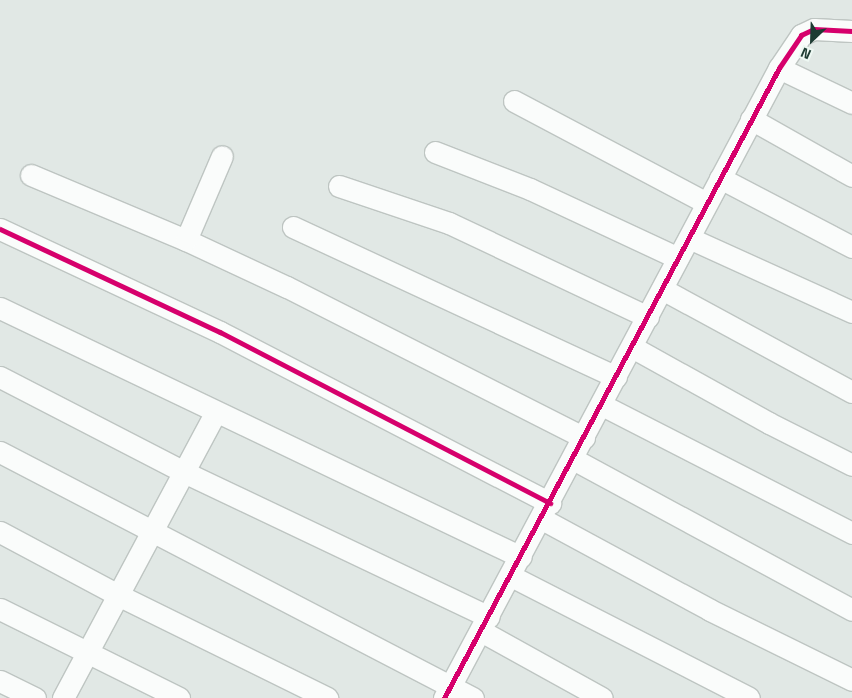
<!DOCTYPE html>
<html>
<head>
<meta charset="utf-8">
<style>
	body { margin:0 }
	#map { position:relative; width:852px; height:698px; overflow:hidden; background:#e1e8e5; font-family:"Titillium Web",sans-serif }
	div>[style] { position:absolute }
	.roads { filter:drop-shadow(1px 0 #bec5c2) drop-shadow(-1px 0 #bec5c2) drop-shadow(0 1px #bec5c2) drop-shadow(0 -1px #bec5c2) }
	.minor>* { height:21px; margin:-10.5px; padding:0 10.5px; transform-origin:10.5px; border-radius:10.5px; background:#fafcfb }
	.cycleway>* { height:5px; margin:-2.5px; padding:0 2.5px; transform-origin:2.5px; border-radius:2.5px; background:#d6006c }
	span { translate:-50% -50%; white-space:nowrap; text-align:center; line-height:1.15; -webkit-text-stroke:4px #eef8f3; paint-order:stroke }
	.north { position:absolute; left:787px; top:15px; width:50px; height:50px; -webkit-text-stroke:4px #eef8f3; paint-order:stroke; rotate:204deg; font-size:14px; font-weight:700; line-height:20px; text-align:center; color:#1e3c33 }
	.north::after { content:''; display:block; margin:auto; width:18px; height:22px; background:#1e3c33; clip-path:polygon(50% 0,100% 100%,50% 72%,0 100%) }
</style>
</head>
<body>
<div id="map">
	<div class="roads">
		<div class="minor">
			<div style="left:779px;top:68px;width:81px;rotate:25.6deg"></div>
			<div style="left:514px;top:101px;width:218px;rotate:27.9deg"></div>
			<div style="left:751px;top:119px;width:116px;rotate:29.4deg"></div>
			<div style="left:435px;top:152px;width:102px;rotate:21.3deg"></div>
			<div style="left:530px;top:189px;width:163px;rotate:25deg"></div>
			<div style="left:31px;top:175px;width:168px;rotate:22.8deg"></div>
			<div style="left:186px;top:240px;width:111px;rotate:25deg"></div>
			<div style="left:287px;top:287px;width:333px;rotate:26.9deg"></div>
			<div style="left:720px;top:178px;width:149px;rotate:27.6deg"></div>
			<div style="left:339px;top:186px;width:116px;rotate:18.6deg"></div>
			<div style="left:449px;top:223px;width:220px;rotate:25.3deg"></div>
			<div style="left:293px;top:227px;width:356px;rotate:24.9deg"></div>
			<div style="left:0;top:229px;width:243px;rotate:25.1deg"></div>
			<div style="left:220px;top:332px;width:372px;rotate:27.4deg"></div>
			<div style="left:689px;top:238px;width:179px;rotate:24.4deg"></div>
			<div style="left:186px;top:240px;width:91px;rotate:-66.8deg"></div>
			<div style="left:662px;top:289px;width:216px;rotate:28.5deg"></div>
			<div style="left:0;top:308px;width:577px;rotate:25.54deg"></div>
			<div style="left:632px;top:347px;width:157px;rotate:29deg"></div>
			<div style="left:769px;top:423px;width:93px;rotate:26.8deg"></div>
			<div style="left:0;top:377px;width:209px;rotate:27.3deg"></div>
			<div style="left:186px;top:473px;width:335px;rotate:25.4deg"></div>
			<div style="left:602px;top:405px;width:281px;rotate:27.1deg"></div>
			<div style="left:0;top:452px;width:533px;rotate:27.48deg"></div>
			<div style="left:573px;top:459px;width:317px;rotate:28.4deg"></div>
			<div style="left:542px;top:519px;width:191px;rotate:28.4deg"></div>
			<div style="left:710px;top:610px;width:158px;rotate:26.2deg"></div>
			<div style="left:0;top:532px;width:136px;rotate:28.1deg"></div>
			<div style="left:120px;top:596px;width:231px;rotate:26.2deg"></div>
			<div style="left:511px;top:576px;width:267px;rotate:27.1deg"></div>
			<div style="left:0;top:609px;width:200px;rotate:26.4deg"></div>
			<div style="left:481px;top:631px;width:138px;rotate:29deg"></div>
			<div style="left:0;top:681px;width:39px;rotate:26deg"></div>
			<div style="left:63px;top:698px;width:324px;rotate:-61.9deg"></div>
			<div style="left:444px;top:698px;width:714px;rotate:-62deg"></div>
			<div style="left:779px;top:68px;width:40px;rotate:-56deg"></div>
			<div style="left:801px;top:35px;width:14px;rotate:-25deg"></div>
			<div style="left:814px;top:29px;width:38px;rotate:3deg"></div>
		</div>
	</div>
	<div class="cycleway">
		<div style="left:0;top:229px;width:243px;rotate:25.1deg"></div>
		<div style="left:220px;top:332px;width:372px;rotate:27.4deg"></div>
		<div style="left:444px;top:698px;width:714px;rotate:-62deg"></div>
		<div style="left:779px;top:68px;width:40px;rotate:-56deg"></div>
		<div style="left:801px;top:35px;width:14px;rotate:-25deg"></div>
		<div style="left:814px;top:29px;width:38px;rotate:3deg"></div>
	</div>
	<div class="north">N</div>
</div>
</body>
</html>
